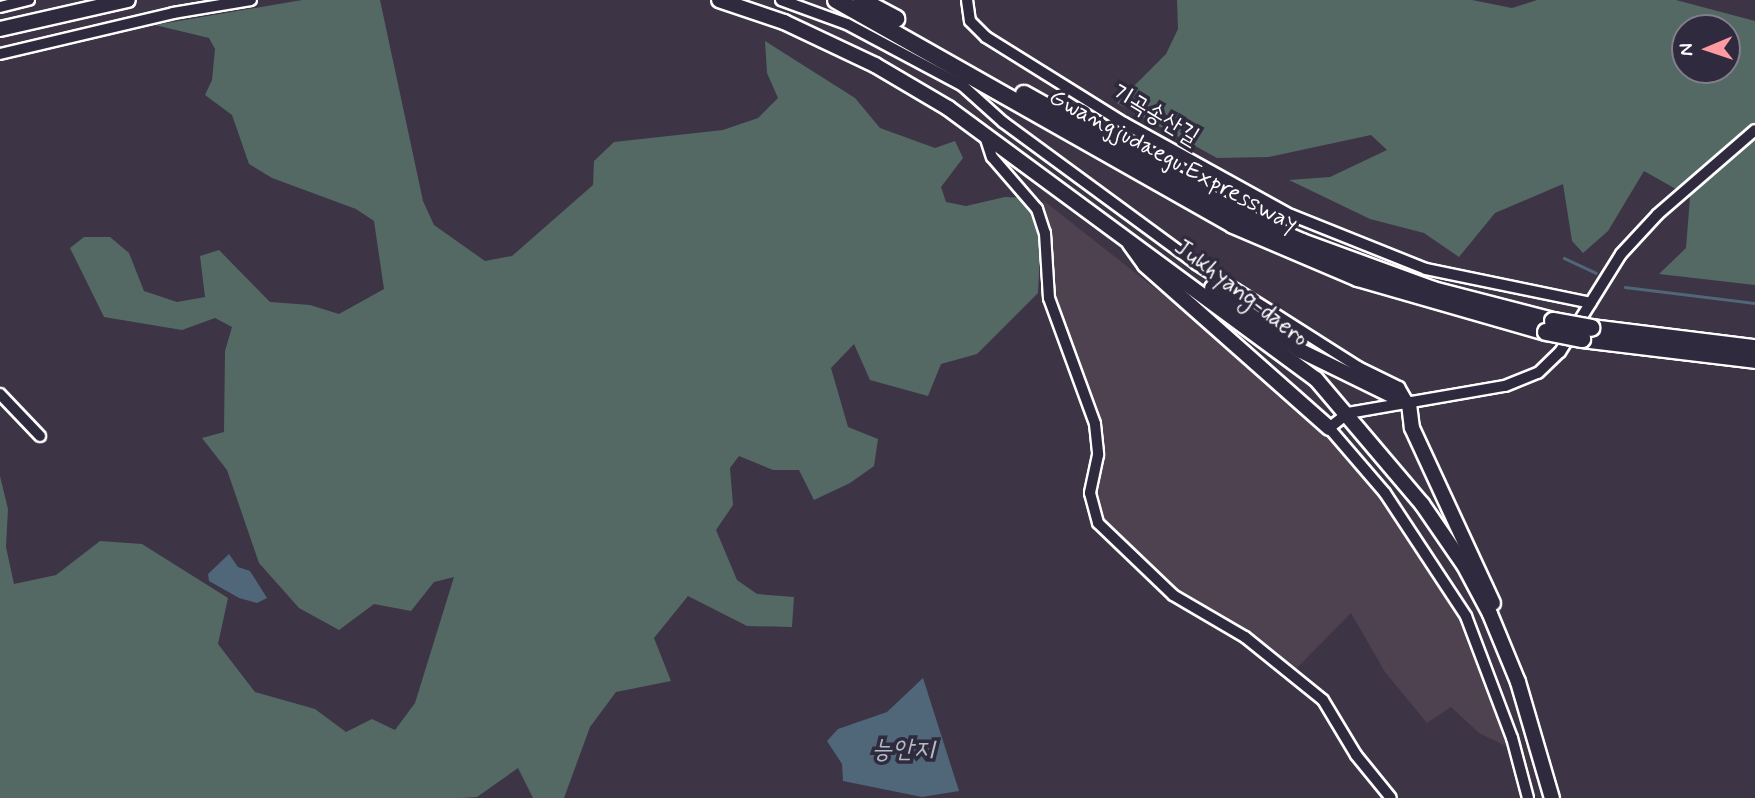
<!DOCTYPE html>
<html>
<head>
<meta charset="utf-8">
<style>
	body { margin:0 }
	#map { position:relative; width:1755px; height:798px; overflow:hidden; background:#3d3446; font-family:Mynerve,"Poor Story",sans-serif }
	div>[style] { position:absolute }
	.built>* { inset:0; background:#4e4150 }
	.green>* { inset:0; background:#546964 }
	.water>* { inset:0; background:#4f6779 }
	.stream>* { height:2.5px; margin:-1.25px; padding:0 1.25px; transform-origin:1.25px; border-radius:1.25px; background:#4f6779 }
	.roads { filter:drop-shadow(2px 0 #fff) drop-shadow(-2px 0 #fff) drop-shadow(0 2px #fff) drop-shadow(0 -2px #fff) }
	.minor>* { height:10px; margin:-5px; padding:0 5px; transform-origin:5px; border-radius:5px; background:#2f2a3d }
	.major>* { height:14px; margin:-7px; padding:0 7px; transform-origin:7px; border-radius:7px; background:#2f2a3d }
	.highway>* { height:16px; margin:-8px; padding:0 8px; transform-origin:8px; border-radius:8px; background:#2f2a3d }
	.bridges { filter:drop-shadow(2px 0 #fff) drop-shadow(-2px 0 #fff) drop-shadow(0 2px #fff) drop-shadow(0 -2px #fff) }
	.highway-bridge>* { height:16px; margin:-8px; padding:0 8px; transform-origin:8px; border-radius:8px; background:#2f2a3d }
	span { translate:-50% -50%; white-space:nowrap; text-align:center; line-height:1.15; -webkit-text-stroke:7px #2f2a3d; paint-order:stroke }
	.street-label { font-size:24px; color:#fff }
	.water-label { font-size:26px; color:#b0bbc3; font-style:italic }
	.north { position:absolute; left:1671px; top:14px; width:70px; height:70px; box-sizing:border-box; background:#2f2a3d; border:2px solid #827f8b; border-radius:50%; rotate:268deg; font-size:19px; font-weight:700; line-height:28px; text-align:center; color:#fff }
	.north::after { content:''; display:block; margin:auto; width:24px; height:32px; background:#ff9aa2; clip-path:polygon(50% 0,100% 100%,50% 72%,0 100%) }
</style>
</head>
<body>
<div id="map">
	<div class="built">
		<div style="clip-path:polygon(1044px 201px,1306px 407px,1360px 466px,1462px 618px,1510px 748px,1479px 733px,1451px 707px,1427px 723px,1385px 672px,1351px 613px,1294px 671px,1250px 634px,1176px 594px,1116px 530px,1101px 521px,1093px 493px,1100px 456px,1051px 298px)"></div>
	</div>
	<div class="green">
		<div style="clip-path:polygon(302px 0,380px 0,423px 201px,434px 225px,485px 261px,512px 256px,593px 185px,594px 161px,614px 142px,723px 130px,758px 118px,778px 98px,767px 73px,765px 41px,855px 98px,880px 128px,935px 148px,955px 141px,963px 158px,941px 187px,946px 202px,966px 206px,1005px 197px,1026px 198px,1041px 232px,1038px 293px,977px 354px,941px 364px,928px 396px,870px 380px,854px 344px,831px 368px,848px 427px,878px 439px,874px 466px,850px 483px,814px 500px,799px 470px,773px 470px,739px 456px,730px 468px,733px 505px,716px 530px,737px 580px,757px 594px,794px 597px,792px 627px,747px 626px,688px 596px,654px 638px,671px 681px,616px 692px,590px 727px,564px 798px,533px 798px,518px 768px,477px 797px,462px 798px,0 798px,0 476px,8px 509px,6px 547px,14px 584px,56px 575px,100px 541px,142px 544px,228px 598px,218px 644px,255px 692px,315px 709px,346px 732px,372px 719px,395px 730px,415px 703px,454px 577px,434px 582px,411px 611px,374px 604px,339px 630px,299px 608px,259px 563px,227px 470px,202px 438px,224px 432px,225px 351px,232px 327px,215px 318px,182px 330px,104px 317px,70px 248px,84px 237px,110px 237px,129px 253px,144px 291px,177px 302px,205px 297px,200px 256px,219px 250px,270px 302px,310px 305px,339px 314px,384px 289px,374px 221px,356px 209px,272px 178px,249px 164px,232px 115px,205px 95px,212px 80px,215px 49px,209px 38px,155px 25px)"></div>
		<div style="clip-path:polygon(evenodd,1177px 0,1472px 0,1512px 8px,1537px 0,1676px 0,1755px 21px,1755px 285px,1659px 274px,1686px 248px,1690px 197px,1644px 171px,1608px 231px,1583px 253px,1572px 241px,1563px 184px,1495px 213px,1459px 257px,1424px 233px,1370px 219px,1289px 180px,1330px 177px,1387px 150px,1371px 135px,1269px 157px,1217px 158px,1117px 103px,1166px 54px,1178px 29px,1177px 0,1685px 28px,1727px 28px,1727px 70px,1685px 70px,1685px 28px)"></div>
	</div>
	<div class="water">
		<div style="clip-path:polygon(229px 554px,238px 567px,250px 571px,267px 598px,257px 603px,239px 598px,209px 581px,208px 574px)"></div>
		<div style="clip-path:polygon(923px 678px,959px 791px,922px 797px,843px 781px,842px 764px,827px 741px,838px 729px,887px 712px)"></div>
	</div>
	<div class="stream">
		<div style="left:1564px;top:258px;width:35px;rotate:25deg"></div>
		<div style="left:1625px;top:287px;width:131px;rotate:7deg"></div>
	</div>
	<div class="roads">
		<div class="minor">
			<div style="left:781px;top:0;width:70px;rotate:20deg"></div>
			<div style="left:847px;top:24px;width:132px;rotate:28.1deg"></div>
			<div style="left:963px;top:86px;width:54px;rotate:42deg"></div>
			<div style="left:1003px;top:122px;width:240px;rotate:36.3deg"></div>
			<div style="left:1196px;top:264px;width:192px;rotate:32.4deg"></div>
			<div style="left:1358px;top:367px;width:46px;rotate:26deg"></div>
			<div style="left:1399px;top:387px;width:20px;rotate:60deg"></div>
			<div style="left:967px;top:0;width:21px;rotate:82deg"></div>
			<div style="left:970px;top:21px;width:23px;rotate:45deg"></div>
			<div style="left:986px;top:37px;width:163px;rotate:31.9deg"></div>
			<div style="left:1124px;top:123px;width:191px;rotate:28.9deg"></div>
			<div style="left:1291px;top:215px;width:145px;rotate:21.8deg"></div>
			<div style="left:1426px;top:269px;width:168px;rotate:11.6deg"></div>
			<div style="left:0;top:7px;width:30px;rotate:-14deg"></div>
			<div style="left:0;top:54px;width:178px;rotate:-13.3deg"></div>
			<div style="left:173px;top:13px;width:79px;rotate:-9.5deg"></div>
			<div style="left:984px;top:133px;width:25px;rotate:72deg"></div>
			<div style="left:992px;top:157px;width:69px;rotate:49.1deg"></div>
			<div style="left:1037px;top:209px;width:25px;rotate:72deg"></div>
			<div style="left:1045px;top:233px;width:65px;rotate:86.5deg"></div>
			<div style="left:1049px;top:298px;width:134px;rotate:69.9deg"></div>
			<div style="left:1095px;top:424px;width:31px;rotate:84deg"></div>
			<div style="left:1098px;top:455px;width:39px;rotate:102deg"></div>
			<div style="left:1090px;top:493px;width:31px;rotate:75deg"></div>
			<div style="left:1098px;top:523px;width:104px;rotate:43.8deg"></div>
			<div style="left:1173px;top:595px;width:83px;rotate:30.3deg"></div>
			<div style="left:1245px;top:637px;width:100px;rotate:38.9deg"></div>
			<div style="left:1323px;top:700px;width:64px;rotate:59deg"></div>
			<div style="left:1356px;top:755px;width:55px;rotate:50.9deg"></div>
			<div style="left:0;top:394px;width:58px;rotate:46.4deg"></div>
			<div style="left:1528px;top:798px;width:62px;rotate:-104.9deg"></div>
			<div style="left:1512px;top:738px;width:130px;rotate:-110.7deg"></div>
			<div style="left:1466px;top:616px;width:147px;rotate:-123.4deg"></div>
			<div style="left:1385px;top:493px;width:86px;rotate:-130.7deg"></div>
			<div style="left:1329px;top:428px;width:24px;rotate:-38deg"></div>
			<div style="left:1348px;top:413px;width:159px;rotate:-9.8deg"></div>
			<div style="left:1505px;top:386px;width:35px;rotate:-22deg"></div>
			<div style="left:1538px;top:373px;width:30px;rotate:-44deg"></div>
			<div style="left:1560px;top:352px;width:115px;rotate:-58.1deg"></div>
			<div style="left:1621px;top:254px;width:54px;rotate:-47.2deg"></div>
			<div style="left:1658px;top:214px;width:128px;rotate:-40.9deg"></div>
		</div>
		<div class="major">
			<div style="left:719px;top:0;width:69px;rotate:18.7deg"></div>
			<div style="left:784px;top:22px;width:101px;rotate:25.3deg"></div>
			<div style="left:875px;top:65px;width:85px;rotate:30.5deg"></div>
			<div style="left:948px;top:108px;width:457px;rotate:36.4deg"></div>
			<div style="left:1316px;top:379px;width:164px;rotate:49.7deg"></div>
			<div style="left:1422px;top:504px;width:74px;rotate:55.5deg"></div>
			<div style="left:1464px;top:565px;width:55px;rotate:62deg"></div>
			<div style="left:1490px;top:614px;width:74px;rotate:67.6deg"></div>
			<div style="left:1518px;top:682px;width:121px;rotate:73.7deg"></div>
			<div style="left:0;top:29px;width:131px;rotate:-12.8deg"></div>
			<div style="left:1130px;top:244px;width:26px;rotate:54deg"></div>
			<div style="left:1145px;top:265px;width:246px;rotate:41.5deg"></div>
			<div style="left:1212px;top:288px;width:109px;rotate:35.3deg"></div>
			<div style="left:1301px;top:351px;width:120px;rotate:26.1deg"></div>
			<div style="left:1409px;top:404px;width:24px;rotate:83deg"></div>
			<div style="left:1412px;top:428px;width:193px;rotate:65.2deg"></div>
		</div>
		<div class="highway">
			<div style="left:836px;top:0;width:456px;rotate:29.5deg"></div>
			<div style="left:1233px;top:225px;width:136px;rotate:23deg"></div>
			<div style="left:1358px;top:278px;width:196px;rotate:16deg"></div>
			<div style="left:861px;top:0;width:40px;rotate:28deg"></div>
			<div style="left:1024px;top:94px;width:248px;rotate:29.3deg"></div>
			<div style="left:1240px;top:215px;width:68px;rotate:23.5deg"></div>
			<div style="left:1302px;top:242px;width:140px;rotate:20.1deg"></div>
			<div style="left:1433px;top:290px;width:124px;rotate:14.5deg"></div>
			<div style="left:1591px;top:328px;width:165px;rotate:7deg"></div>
			<div style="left:1582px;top:339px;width:174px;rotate:6.9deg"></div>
		</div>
	</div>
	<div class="bridges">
		<div class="highway-bridge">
			<div style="left:1553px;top:321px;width:39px;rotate:10deg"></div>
			<div style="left:1546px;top:332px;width:37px;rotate:11deg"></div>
		</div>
	</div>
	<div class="street-label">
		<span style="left:1155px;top:115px;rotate:31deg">기곡송산길</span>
		<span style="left:1173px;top:161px;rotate:28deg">Gwangjudaegu Expressway</span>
		<span style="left:1241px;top:293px;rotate:37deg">Jukhyang-daero</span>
	</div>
	<div class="water-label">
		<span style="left:903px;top:751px">능안지</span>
	</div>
	<div class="north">N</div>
</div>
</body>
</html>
